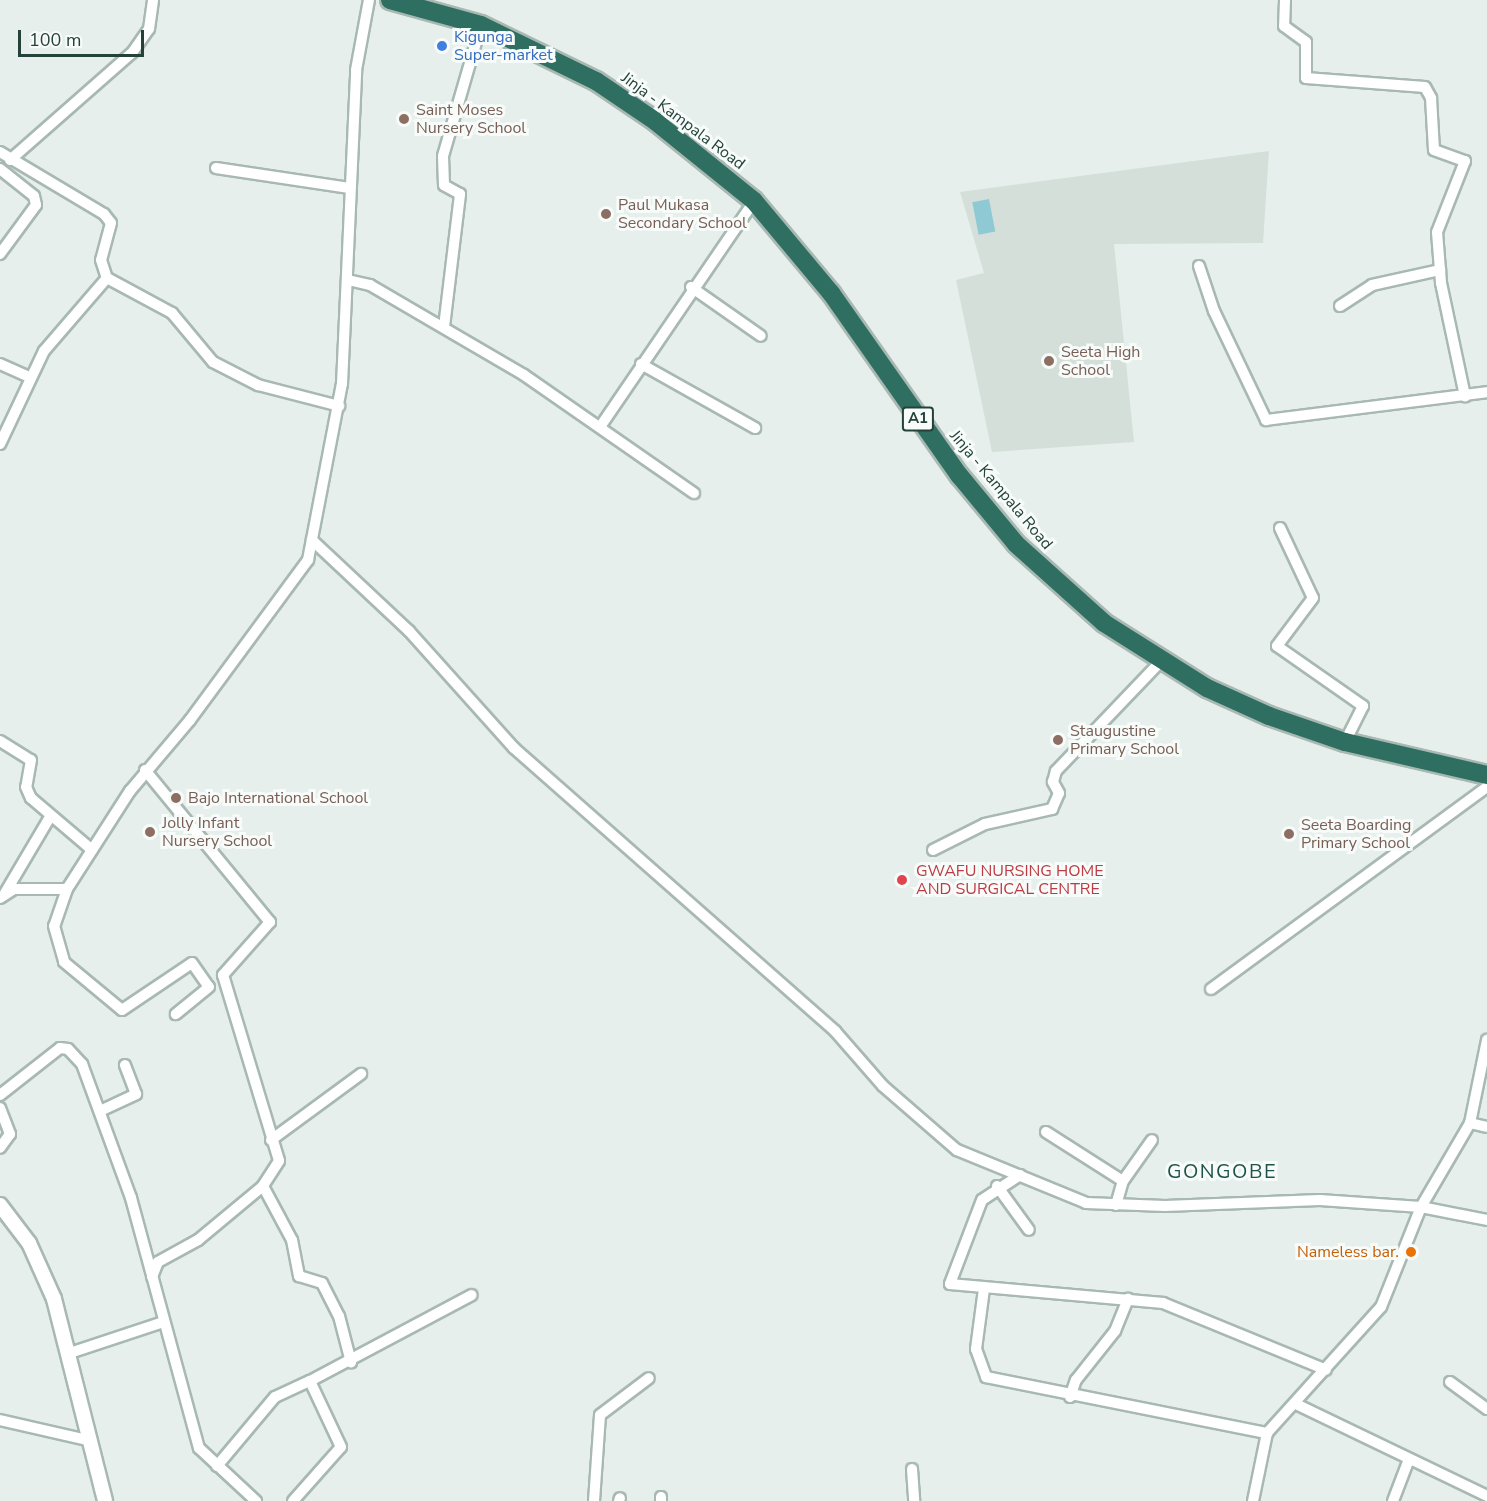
<!DOCTYPE html>
<html>
<head>
<meta charset="utf-8">
<style>
	body { margin:0 }
	#map { position:relative; width:1487px; height:1501px; overflow:hidden; background:#e6efeb; font-family:"Nunito Sans",sans-serif }
	div>[style] { position:absolute }
	.built>* { inset:0; background:#d4dfda }
	.water>* { inset:0; background:#8ec9d4; transform-origin:0 0 }
	.roads { filter:drop-shadow(2px 0 #a8b8b2) drop-shadow(-2px 0 #a8b8b2) drop-shadow(0 2px #a8b8b2) drop-shadow(0 -2px #a8b8b2) }
	.street>* { height:10px; margin:-5px; padding:0 5px; transform-origin:5px; border-radius:5px; background:#fff }
	.secondary>* { height:14px; margin:-7px; padding:0 7px; transform-origin:7px; border-radius:7px; background:#fff }
	.highway>* { height:18px; margin:-9px; padding:0 9px; transform-origin:9px; border-radius:9px; background:#2f6f62 }
	.dots>* { width:16px; height:16px; translate:-50% -50%; box-sizing:border-box; border:3px solid #f7fbf9; border-radius:50% }
	span { translate:-50% -50%; white-space:nowrap; text-align:center; line-height:1.15; -webkit-text-stroke:6px #f7fbf9; paint-order:stroke }
	.shield-label span { padding:2px 4px; background:#f7fbf9; border:2px solid; border-radius:4px; -webkit-text-stroke-width:0 }
	.shield-label { font-size:15px; color:#24423a; font-weight:700 }
	.shop-label { font-size:16px; color:#366cbe }
	.left { translate:0 -50%; text-align:left }
	.education-label { font-size:16px; color:#785e54 }
	.street-label { font-size:16px; color:#24423a }
	.health-label { font-size:16px; color:#be3a42 }
	.food-label { font-size:16px; color:#c56008 }
	.right { translate:-100% -50%; text-align:right }
	.quarter-label { font-size:20px; color:#1f5548; letter-spacing:1.5px }
	.scale { position:absolute; left:18px; top:30px; width:126px; height:27px; box-sizing:border-box; border:3px solid #24423a; border-top:0; padding-left:8px; font-size:18px; line-height:21px; white-space:nowrap; color:#24423a; -webkit-text-stroke:4px #f7fbf9; paint-order:stroke }
</style>
</head>
<body>
<div id="map">
	<div class="built">
		<div style="clip-path:polygon(1269px 151px,1263px 243px,1114px 244px,1134px 442px,992px 452px,956px 280px,984px 273px,960px 192px)"></div>
	</div>
	<div class="water">
		<div style="left:989px;top:199px;width:33px;height:17px;rotate:79deg"></div>
	</div>
	<div class="roads">
		<div class="street">
			<div style="left:1285px;top:0;width:26px;rotate:92deg"></div>
			<div style="left:1284px;top:26px;width:27px;rotate:36deg"></div>
			<div style="left:1306px;top:42px;width:36px;rotate:90deg"></div>
			<div style="left:1306px;top:78px;width:119px;rotate:4.3deg"></div>
			<div style="left:1425px;top:87px;width:13px;rotate:61deg"></div>
			<div style="left:1431px;top:98px;width:52px;rotate:86.7deg"></div>
			<div style="left:1434px;top:150px;width:33px;rotate:20deg"></div>
			<div style="left:1465px;top:161px;width:76px;rotate:111.5deg"></div>
			<div style="left:1437px;top:232px;width:51px;rotate:85.5deg"></div>
			<div style="left:1441px;top:283px;width:116px;rotate:78deg"></div>
			<div style="left:0;top:152px;width:121px;rotate:30.8deg"></div>
			<div style="left:104px;top:214px;width:11px;rotate:52deg"></div>
			<div style="left:111px;top:223px;width:38px;rotate:105deg"></div>
			<div style="left:101px;top:260px;width:19px;rotate:72deg"></div>
			<div style="left:107px;top:278px;width:74px;rotate:28.3deg"></div>
			<div style="left:172px;top:313px;width:64px;rotate:50.1deg"></div>
			<div style="left:213px;top:362px;width:51px;rotate:27.1deg"></div>
			<div style="left:258px;top:385px;width:84px;rotate:14.5deg"></div>
			<div style="left:10px;top:160px;width:162px;rotate:-41.3deg"></div>
			<div style="left:132px;top:53px;width:29px;rotate:-55deg"></div>
			<div style="left:149px;top:29px;width:29px;rotate:-82deg"></div>
			<div style="left:216px;top:168px;width:135px;rotate:8.5deg"></div>
			<div style="left:0;top:169px;width:43px;rotate:38.5deg"></div>
			<div style="left:34px;top:196px;width:9px;rotate:77deg"></div>
			<div style="left:36px;top:205px;width:61px;rotate:126.3deg"></div>
			<div style="left:1199px;top:266px;width:47px;rotate:71.6deg"></div>
			<div style="left:1214px;top:311px;width:121px;rotate:64.5deg"></div>
			<div style="left:1266px;top:420px;width:223px;rotate:-7.2deg"></div>
			<div style="left:348px;top:280px;width:23px;rotate:13deg"></div>
			<div style="left:370px;top:285px;width:178px;rotate:30.3deg"></div>
			<div style="left:524px;top:375px;width:207px;rotate:34.8deg"></div>
			<div style="left:691px;top:287px;width:85px;rotate:35deg"></div>
			<div style="left:1340px;top:306px;width:38px;rotate:-33deg"></div>
			<div style="left:1372px;top:285px;width:70px;rotate:-12.4deg"></div>
			<div style="left:444px;top:327px;width:134px;rotate:-83.1deg"></div>
			<div style="left:460px;top:194px;width:18px;rotate:-151deg"></div>
			<div style="left:444px;top:185px;width:29px;rotate:-92deg"></div>
			<div style="left:443px;top:156px;width:136px;rotate:-73.8deg"></div>
			<div style="left:0;top:364px;width:32px;rotate:24deg"></div>
			<div style="left:641px;top:364px;width:131px;rotate:29.3deg"></div>
			<div style="left:600px;top:427px;width:273px;rotate:-55.7deg"></div>
			<div style="left:0;top:444px;width:103px;rotate:-64.7deg"></div>
			<div style="left:44px;top:351px;width:96px;rotate:-49.2deg"></div>
			<div style="left:1280px;top:528px;width:77px;rotate:64.8deg"></div>
			<div style="left:1313px;top:598px;width:60px;rotate:126.9deg"></div>
			<div style="left:1277px;top:646px;width:105px;rotate:34.9deg"></div>
			<div style="left:1363px;top:706px;width:40px;rotate:116.6deg"></div>
			<div style="left:312px;top:540px;width:133px;rotate:43.2deg"></div>
			<div style="left:409px;top:631px;width:157px;rotate:48.1deg"></div>
			<div style="left:514px;top:748px;width:428px;rotate:41.4deg"></div>
			<div style="left:835px;top:1031px;width:73px;rotate:48.9deg"></div>
			<div style="left:883px;top:1086px;width:98px;rotate:40.9deg"></div>
			<div style="left:957px;top:1150px;width:139px;rotate:22.3deg"></div>
			<div style="left:1086px;top:1203px;width:79px;rotate:2.2deg"></div>
			<div style="left:1165px;top:1206px;width:155px;rotate:-2.2deg"></div>
			<div style="left:1320px;top:1200px;width:101px;rotate:4deg"></div>
			<div style="left:1421px;top:1207px;width:67px;rotate:11.1deg"></div>
			<div style="left:0;top:741px;width:36px;rotate:32deg"></div>
			<div style="left:31px;top:760px;width:27px;rotate:100deg"></div>
			<div style="left:26px;top:787px;width:12px;rotate:66deg"></div>
			<div style="left:31px;top:798px;width:80px;rotate:40.4deg"></div>
			<div style="left:145px;top:770px;width:197px;rotate:50.6deg"></div>
			<div style="left:270px;top:922px;width:71px;rotate:131.6deg"></div>
			<div style="left:223px;top:975px;width:194px;rotate:73.2deg"></div>
			<div style="left:279px;top:1161px;width:30px;rotate:123deg"></div>
			<div style="left:263px;top:1186px;width:85px;rotate:140.3deg"></div>
			<div style="left:198px;top:1240px;width:46px;rotate:151.2deg"></div>
			<div style="left:158px;top:1262px;width:16px;rotate:112deg"></div>
			<div style="left:933px;top:850px;width:58px;rotate:-26.6deg"></div>
			<div style="left:985px;top:824px;width:69px;rotate:-12.6deg"></div>
			<div style="left:1052px;top:809px;width:17px;rotate:-66deg"></div>
			<div style="left:1059px;top:793px;width:13px;rotate:-119deg"></div>
			<div style="left:1053px;top:782px;width:11px;rotate:-75deg"></div>
			<div style="left:1056px;top:771px;width:152px;rotate:-46.3deg"></div>
			<div style="left:67px;top:889px;width:39px;rotate:109deg"></div>
			<div style="left:54px;top:926px;width:37px;rotate:74deg"></div>
			<div style="left:64px;top:962px;width:75px;rotate:39.6deg"></div>
			<div style="left:122px;top:1010px;width:84px;rotate:-33.9deg"></div>
			<div style="left:192px;top:963px;width:29px;rotate:55deg"></div>
			<div style="left:209px;top:987px;width:43px;rotate:140.7deg"></div>
			<div style="left:5px;top:893px;width:88px;rotate:-59.4deg"></div>
			<div style="left:0;top:898px;width:17px;rotate:-33deg"></div>
			<div style="left:14px;top:889px;width:53px"></div>
			<div style="left:67px;top:889px;width:117px;rotate:-57.3deg"></div>
			<div style="left:130px;top:791px;width:93px;rotate:-49.8deg"></div>
			<div style="left:190px;top:720px;width:199px;rotate:-53.6deg"></div>
			<div style="left:308px;top:560px;width:179px;rotate:-79.1deg"></div>
			<div style="left:342px;top:384px;width:314px;rotate:-87.4deg"></div>
			<div style="left:356px;top:70px;width:71px;rotate:-79.5deg"></div>
			<div style="left:1211px;top:989px;width:342px;rotate:-36.2deg"></div>
			<div style="left:0;top:1095px;width:76px;rotate:-38.1deg"></div>
			<div style="left:60px;top:1048px;width:8px;rotate:7deg"></div>
			<div style="left:68px;top:1049px;width:21px;rotate:47deg"></div>
			<div style="left:82px;top:1064px;width:143px;rotate:69.9deg"></div>
			<div style="left:131px;top:1198px;width:259px;rotate:74.8deg"></div>
			<div style="left:199px;top:1448px;width:78px;rotate:42.9deg"></div>
			<div style="left:0;top:1108px;width:28px;rotate:69deg"></div>
			<div style="left:10px;top:1134px;width:17px;rotate:126deg"></div>
			<div style="left:100px;top:1111px;width:40px;rotate:-25deg"></div>
			<div style="left:136px;top:1094px;width:31px;rotate:-111deg"></div>
			<div style="left:1470px;top:1123px;width:85px;rotate:-78.4deg"></div>
			<div style="left:1046px;top:1132px;width:91px;rotate:32.5deg"></div>
			<div style="left:271px;top:1140px;width:112px;rotate:-36.3deg"></div>
			<div style="left:1020px;top:1175px;width:45px;rotate:146.7deg"></div>
			<div style="left:982px;top:1200px;width:90px;rotate:110.9deg"></div>
			<div style="left:950px;top:1284px;width:214px;rotate:5.1deg"></div>
			<div style="left:1163px;top:1303px;width:176px;rotate:22.3deg"></div>
			<div style="left:263px;top:1186px;width:61px;rotate:61.8deg"></div>
			<div style="left:292px;top:1240px;width:37px;rotate:79deg"></div>
			<div style="left:299px;top:1276px;width:24px;rotate:17deg"></div>
			<div style="left:322px;top:1283px;width:37px;rotate:63deg"></div>
			<div style="left:339px;top:1316px;width:48px;rotate:75.4deg"></div>
			<div style="left:997px;top:1186px;width:54px;rotate:54deg"></div>
			<div style="left:1116px;top:1205px;width:25px;rotate:-74deg"></div>
			<div style="left:1123px;top:1181px;width:50px;rotate:-54.7deg"></div>
			<div style="left:984px;top:1289px;width:61px;rotate:97.6deg"></div>
			<div style="left:976px;top:1349px;width:30px;rotate:70deg"></div>
			<div style="left:986px;top:1377px;width:287px;rotate:11.3deg"></div>
			<div style="left:70px;top:1353px;width:99px;rotate:-18.3deg"></div>
			<div style="left:1450px;top:1382px;width:46px;rotate:36.1deg"></div>
			<div style="left:1070px;top:1397px;width:18px;rotate:-71deg"></div>
			<div style="left:1076px;top:1380px;width:63px;rotate:-51.5deg"></div>
			<div style="left:1115px;top:1331px;width:35px;rotate:-68deg"></div>
			<div style="left:1298px;top:1405px;width:210px;rotate:25.7deg"></div>
			<div style="left:0;top:1420px;width:94px;rotate:12.9deg"></div>
			<div style="left:217px;top:1466px;width:90px;rotate:-50deg"></div>
			<div style="left:275px;top:1397px;width:38px;rotate:-25deg"></div>
			<div style="left:912px;top:1469px;width:32px;rotate:86deg"></div>
			<div style="left:293px;top:1501px;width:72px;rotate:-48.4deg"></div>
			<div style="left:341px;top:1447px;width:73px;rotate:-115.2deg"></div>
			<div style="left:310px;top:1381px;width:183px;rotate:-28deg"></div>
			<div style="left:594px;top:1501px;width:86px;rotate:-86deg"></div>
			<div style="left:600px;top:1415px;width:61px;rotate:-37.1deg"></div>
			<div style="left:619px;top:1501px;width:3px;rotate:-72deg"></div>
			<div style="left:661px;top:1501px;width:4px;rotate:-90deg"></div>
			<div style="left:1253px;top:1501px;width:69px;rotate:-78.4deg"></div>
			<div style="left:1267px;top:1433px;width:170px;rotate:-47.9deg"></div>
			<div style="left:1381px;top:1307px;width:108px;rotate:-68.2deg"></div>
			<div style="left:1421px;top:1207px;width:97px;rotate:-59.7deg"></div>
			<div style="left:1470px;top:1123px;width:17px;rotate:13deg"></div>
			<div style="left:1393px;top:1501px;width:45px;rotate:-69.1deg"></div>
		</div>
		<div class="secondary">
			<div style="left:0;top:1205px;width:48px;rotate:52.7deg"></div>
			<div style="left:29px;top:1243px;width:61px;rotate:65.9deg"></div>
			<div style="left:54px;top:1299px;width:208px;rotate:75.8deg"></div>
		</div>
		<div class="highway">
			<div style="left:390px;top:0;width:94px;rotate:15.4deg"></div>
			<div style="left:481px;top:25px;width:128px;rotate:26deg"></div>
			<div style="left:596px;top:81px;width:71px;rotate:34.1deg"></div>
			<div style="left:655px;top:121px;width:127px;rotate:38.9deg"></div>
			<div style="left:754px;top:201px;width:120px;rotate:50.1deg"></div>
			<div style="left:831px;top:293px;width:223px;rotate:54.9deg"></div>
			<div style="left:959px;top:475px;width:89px;rotate:50.4deg"></div>
			<div style="left:1016px;top:544px;width:118px;rotate:41.9deg"></div>
			<div style="left:1104px;top:623px;width:122px;rotate:32.3deg"></div>
			<div style="left:1207px;top:688px;width:68px;rotate:24.3deg"></div>
			<div style="left:1269px;top:716px;width:80px;rotate:18.9deg"></div>
			<div style="left:1345px;top:742px;width:146px;rotate:13.1deg"></div>
		</div>
	</div>
	<div class="dots">
		<div style="left:442px;top:46px;background:#3f7fe0"></div>
		<div style="left:404px;top:119px;background:#8d6e63"></div>
		<div style="left:606px;top:214px;background:#8d6e63"></div>
		<div style="left:1049px;top:361px;background:#8d6e63"></div>
		<div style="left:1058px;top:740px;background:#8d6e63"></div>
		<div style="left:176px;top:798px;background:#8d6e63"></div>
		<div style="left:150px;top:832px;background:#8d6e63"></div>
		<div style="left:1289px;top:834px;background:#8d6e63"></div>
		<div style="left:902px;top:880px;background:#e0444e"></div>
		<div style="left:1411px;top:1252px;background:#e8710a"></div>
	</div>
	<div class="shield-label">
		<span style="left:918px;top:419px">A1</span>
	</div>
	<div class="shop-label">
		<span class="left" style="left:454px;top:46px">Kigunga<br>Super-market</span>
	</div>
	<div class="education-label">
		<span class="left" style="left:416px;top:119px">Saint Moses<br>Nursery School</span>
		<span class="left" style="left:618px;top:214px">Paul Mukasa<br>Secondary School</span>
		<span class="left" style="left:1061px;top:361px">Seeta High<br>School</span>
		<span class="left" style="left:1070px;top:740px">Staugustine<br>Primary School</span>
		<span class="left" style="left:188px;top:798px">Bajo International School</span>
		<span class="left" style="left:162px;top:832px">Jolly Infant<br>Nursery School</span>
		<span class="left" style="left:1301px;top:834px">Seeta Boarding<br>Primary School</span>
	</div>
	<div class="street-label">
		<span style="left:683px;top:121px;rotate:37deg">Jinja - Kampala Road</span>
		<span style="left:1001px;top:490px;rotate:50deg">Jinja - Kampala Road</span>
	</div>
	<div class="health-label">
		<span class="left" style="left:916px;top:880px">GWAFU NURSING HOME<br>AND SURGICAL CENTRE</span>
	</div>
	<div class="food-label">
		<span class="right" style="left:1399px;top:1252px">Nameless bar.</span>
	</div>
	<div class="quarter-label">
		<span style="left:1222px;top:1171px">GONGOBE</span>
	</div>
	<div class="scale">100 m</div>
</div>
</body>
</html>
